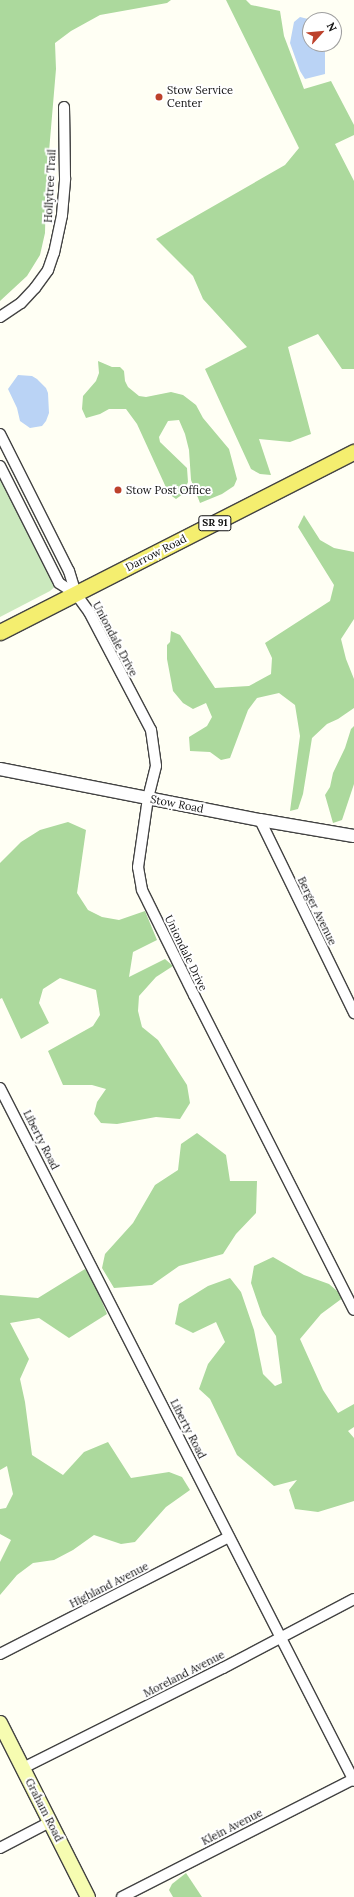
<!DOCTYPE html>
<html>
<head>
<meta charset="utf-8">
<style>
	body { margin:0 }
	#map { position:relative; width:354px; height:1897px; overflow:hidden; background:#fffff4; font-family:Lora,serif }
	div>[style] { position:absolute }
	.green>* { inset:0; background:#cbe9be }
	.forest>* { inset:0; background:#acd99d }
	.water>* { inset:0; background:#bad3f5 }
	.roads { filter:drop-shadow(1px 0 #434343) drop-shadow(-1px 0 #434343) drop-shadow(0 1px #434343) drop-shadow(0 -1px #434343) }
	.minor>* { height:10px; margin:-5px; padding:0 5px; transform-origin:5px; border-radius:5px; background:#fff }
	.tertiary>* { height:12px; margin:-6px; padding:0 6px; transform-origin:6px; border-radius:6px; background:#fff }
	.secondary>* { height:14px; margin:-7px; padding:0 7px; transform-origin:7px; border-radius:7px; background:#f6fcb1 }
	.primary>* { height:15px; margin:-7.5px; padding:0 7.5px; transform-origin:7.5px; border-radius:7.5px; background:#f4ee6f }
	.dots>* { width:11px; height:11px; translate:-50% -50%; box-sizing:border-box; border:2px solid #fff; border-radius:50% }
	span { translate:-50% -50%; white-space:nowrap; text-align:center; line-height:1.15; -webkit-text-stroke:4px #fff; paint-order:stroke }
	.shield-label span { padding:1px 3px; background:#fff; border:1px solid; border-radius:3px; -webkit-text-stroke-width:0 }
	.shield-label { font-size:10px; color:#101010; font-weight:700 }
	.poi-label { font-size:11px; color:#101010 }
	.left { translate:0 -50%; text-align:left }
	.street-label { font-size:11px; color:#101010 }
	.north { position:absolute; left:302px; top:12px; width:40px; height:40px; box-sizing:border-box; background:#fff; border:1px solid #9f9f9f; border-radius:50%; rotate:63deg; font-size:11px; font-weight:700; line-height:16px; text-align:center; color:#101010 }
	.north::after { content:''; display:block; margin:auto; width:14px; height:18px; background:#bd412b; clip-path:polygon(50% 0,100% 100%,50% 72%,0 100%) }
</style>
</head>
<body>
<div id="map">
	<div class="green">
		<div style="clip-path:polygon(0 467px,59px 583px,50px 591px,0 617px)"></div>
	</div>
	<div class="forest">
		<div style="clip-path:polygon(0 0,171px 0,167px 3px,100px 15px,71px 31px,55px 43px,56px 69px,46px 187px,45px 233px,40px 255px,27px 276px,0 301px)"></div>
		<div style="clip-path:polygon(226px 0,246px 0,251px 5px,280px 11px,284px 36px,304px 89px,331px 81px,354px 125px,354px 135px,335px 144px,354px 181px,354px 369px,342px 369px,318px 334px,288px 347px,311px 434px,290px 442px,259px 439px,271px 475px,260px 474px,251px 469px,205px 369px,247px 347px,203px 299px,193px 276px,156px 239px,285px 165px,299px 148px)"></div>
		<div style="clip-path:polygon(98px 361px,112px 367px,120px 367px,124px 371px,125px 381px,128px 387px,139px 396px,146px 397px,171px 392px,183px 395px,196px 405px,203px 418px,229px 449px,237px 479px,234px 486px,222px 494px,200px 503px,191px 480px,189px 450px,185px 434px,179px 420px,168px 421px,159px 437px,160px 442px,187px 468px,188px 482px,183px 494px,176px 499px,169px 494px,137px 424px,126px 409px,109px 409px,100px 414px,86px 418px,82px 409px,83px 396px,96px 381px,99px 373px)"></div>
		<div style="clip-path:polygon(304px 515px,320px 540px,334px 548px,354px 552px,354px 619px,341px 639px,346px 659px,354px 679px,354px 708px,338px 719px,327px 724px,312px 738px,303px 794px,298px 809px,290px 811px,300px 736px,295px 705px,279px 693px,257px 698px,248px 710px,230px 758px,221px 760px,210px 752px,190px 751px,189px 737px,207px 726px,212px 717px,206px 703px,193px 709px,183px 703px,173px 691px,167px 659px,167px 645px,170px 642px,171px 631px,180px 635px,215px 688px,249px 686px,271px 674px,272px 658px,265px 643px,330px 601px,334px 585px,298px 527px)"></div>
		<div style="clip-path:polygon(354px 726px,354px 784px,342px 820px,333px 823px,325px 795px,330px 787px,333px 773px,345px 748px,351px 729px)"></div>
		<div style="clip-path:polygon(68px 822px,86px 830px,77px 893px,88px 910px,102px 917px,119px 920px,145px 911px,157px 940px,133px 952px,129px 977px,165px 959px,173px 966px,156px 977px,139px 996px,138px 1011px,142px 1027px,158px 1040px,187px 1085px,190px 1103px,180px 1119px,156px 1117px,117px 1124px,101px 1123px,94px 1114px,97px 1102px,106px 1089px,92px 1085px,63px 1085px,48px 1051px,93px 1026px,100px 1015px,96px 990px,60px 978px,43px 989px,39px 1003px,49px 1023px,21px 1039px,2px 998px,0 999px,0 863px,21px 842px,40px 830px)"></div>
		<div style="clip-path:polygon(197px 1133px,226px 1155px,230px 1181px,257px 1181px,256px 1213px,236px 1234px,223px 1254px,179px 1266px,152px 1285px,114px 1288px,102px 1268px,105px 1254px,133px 1223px,155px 1185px,178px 1170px,181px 1144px)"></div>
		<div style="clip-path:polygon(273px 1257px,304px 1275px,329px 1284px,344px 1297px,321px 1314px,300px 1339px,323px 1390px,338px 1413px,354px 1404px,354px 1427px,348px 1431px,354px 1438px,354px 1501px,318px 1512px,295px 1509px,289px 1490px,297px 1480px,274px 1486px,237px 1455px,210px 1399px,199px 1389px,208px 1364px,225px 1342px,216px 1322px,193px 1333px,175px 1324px,179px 1304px,208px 1286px,230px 1278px,241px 1292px,254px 1330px,263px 1374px,275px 1386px,282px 1383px,276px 1336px,262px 1315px,251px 1283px,254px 1266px)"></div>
		<div style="clip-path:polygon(85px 1269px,93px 1279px,107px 1314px,69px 1338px,39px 1318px,10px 1323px,29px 1359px,20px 1379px,25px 1402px,32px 1455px,63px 1475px,84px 1452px,108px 1442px,131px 1478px,169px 1472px,182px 1477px,190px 1490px,166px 1507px,135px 1542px,121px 1544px,94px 1535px,73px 1550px,54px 1560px,33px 1563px,17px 1575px,0 1595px,0 1562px,11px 1540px,0 1534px,0 1509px,6px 1508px,13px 1494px,7px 1466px,0 1470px,0 1295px,38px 1298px)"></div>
		<div style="clip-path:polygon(186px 1873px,202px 1897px,173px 1897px,169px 1890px,172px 1884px)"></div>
	</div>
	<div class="water">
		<div style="clip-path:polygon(300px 17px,312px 20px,310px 20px,310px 44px,325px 44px,325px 74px,305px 79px,300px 71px,290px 43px,294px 22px)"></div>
		<div style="clip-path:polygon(18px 375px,32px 376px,37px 379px,46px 388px,48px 393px,49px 413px,46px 421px,42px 426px,30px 428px,20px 421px,17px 408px,8px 389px)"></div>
	</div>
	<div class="roads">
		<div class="minor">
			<div style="left:0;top:317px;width:25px;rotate:-34deg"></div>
			<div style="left:21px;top:303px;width:21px;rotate:-47deg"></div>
			<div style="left:35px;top:288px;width:22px;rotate:-54deg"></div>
			<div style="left:48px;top:270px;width:18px;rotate:-71deg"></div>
			<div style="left:54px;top:253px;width:39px;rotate:-78deg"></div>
			<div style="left:62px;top:215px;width:37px;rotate:-85deg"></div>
			<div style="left:65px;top:178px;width:71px;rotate:-90.8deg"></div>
			<div style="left:0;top:434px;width:153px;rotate:63.3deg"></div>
			<div style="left:69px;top:571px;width:24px;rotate:73deg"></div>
			<div style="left:0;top:466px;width:131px;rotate:63.2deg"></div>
			<div style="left:59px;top:583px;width:20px;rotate:33deg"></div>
			<div style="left:76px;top:594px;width:22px;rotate:54deg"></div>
			<div style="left:89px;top:612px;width:133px;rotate:62.3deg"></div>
			<div style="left:151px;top:730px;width:36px;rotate:82deg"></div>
			<div style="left:156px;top:766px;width:33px;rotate:104deg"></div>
			<div style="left:148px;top:798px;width:70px;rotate:98.2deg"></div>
			<div style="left:138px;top:867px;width:23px;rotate:80deg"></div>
			<div style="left:142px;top:890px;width:117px;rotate:63.7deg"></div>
			<div style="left:194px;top:995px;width:353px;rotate:63.1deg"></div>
			<div style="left:260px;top:820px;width:215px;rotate:64deg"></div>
			<div style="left:0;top:1088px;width:778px;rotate:62.94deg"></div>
			<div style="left:0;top:1654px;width:257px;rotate:-27.1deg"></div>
			<div style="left:23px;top:1768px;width:224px;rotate:-26.6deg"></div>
			<div style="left:223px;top:1668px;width:148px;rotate:-27.8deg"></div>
			<div style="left:0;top:1848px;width:56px;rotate:-27.5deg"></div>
			<div style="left:122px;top:1897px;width:260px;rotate:-27deg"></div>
		</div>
		<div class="tertiary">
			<div style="left:0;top:769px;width:265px;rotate:11.1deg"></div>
			<div style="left:260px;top:820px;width:95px;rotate:9.7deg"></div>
		</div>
		<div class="secondary">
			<div style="left:0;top:1723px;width:195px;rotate:63.2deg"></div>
		</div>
		<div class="primary">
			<div style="left:0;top:632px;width:397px;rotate:-27deg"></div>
		</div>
	</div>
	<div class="dots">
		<div style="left:159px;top:97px;background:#bd412b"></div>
		<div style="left:118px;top:490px;background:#bd412b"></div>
	</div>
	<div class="shield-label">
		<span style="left:215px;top:523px">SR 91</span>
	</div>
	<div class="poi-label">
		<span class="left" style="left:167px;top:97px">Stow Service<br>Center</span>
		<span class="left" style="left:126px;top:490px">Stow Post Office</span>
	</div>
	<div class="street-label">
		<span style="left:50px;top:186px;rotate:-87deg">Hollytree Trail</span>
		<span style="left:156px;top:553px;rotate:-27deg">Darrow Road</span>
		<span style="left:115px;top:639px;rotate:62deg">Uniondale Drive</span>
		<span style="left:177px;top:804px;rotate:11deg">Stow Road</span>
		<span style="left:317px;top:911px;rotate:64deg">Berger Avenue</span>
		<span style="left:186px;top:953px;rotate:64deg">Uniondale Drive</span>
		<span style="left:41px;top:1140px;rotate:63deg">Liberty Road</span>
		<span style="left:188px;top:1429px;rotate:63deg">Liberty Road</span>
		<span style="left:109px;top:1585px;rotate:-27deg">Highland Avenue</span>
		<span style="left:184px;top:1674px;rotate:-27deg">Moreland Avenue</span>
		<span style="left:44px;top:1810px;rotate:63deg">Graham Road</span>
		<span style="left:232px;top:1827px;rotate:-27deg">Klein Avenue</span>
	</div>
	<div class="north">N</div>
</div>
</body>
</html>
